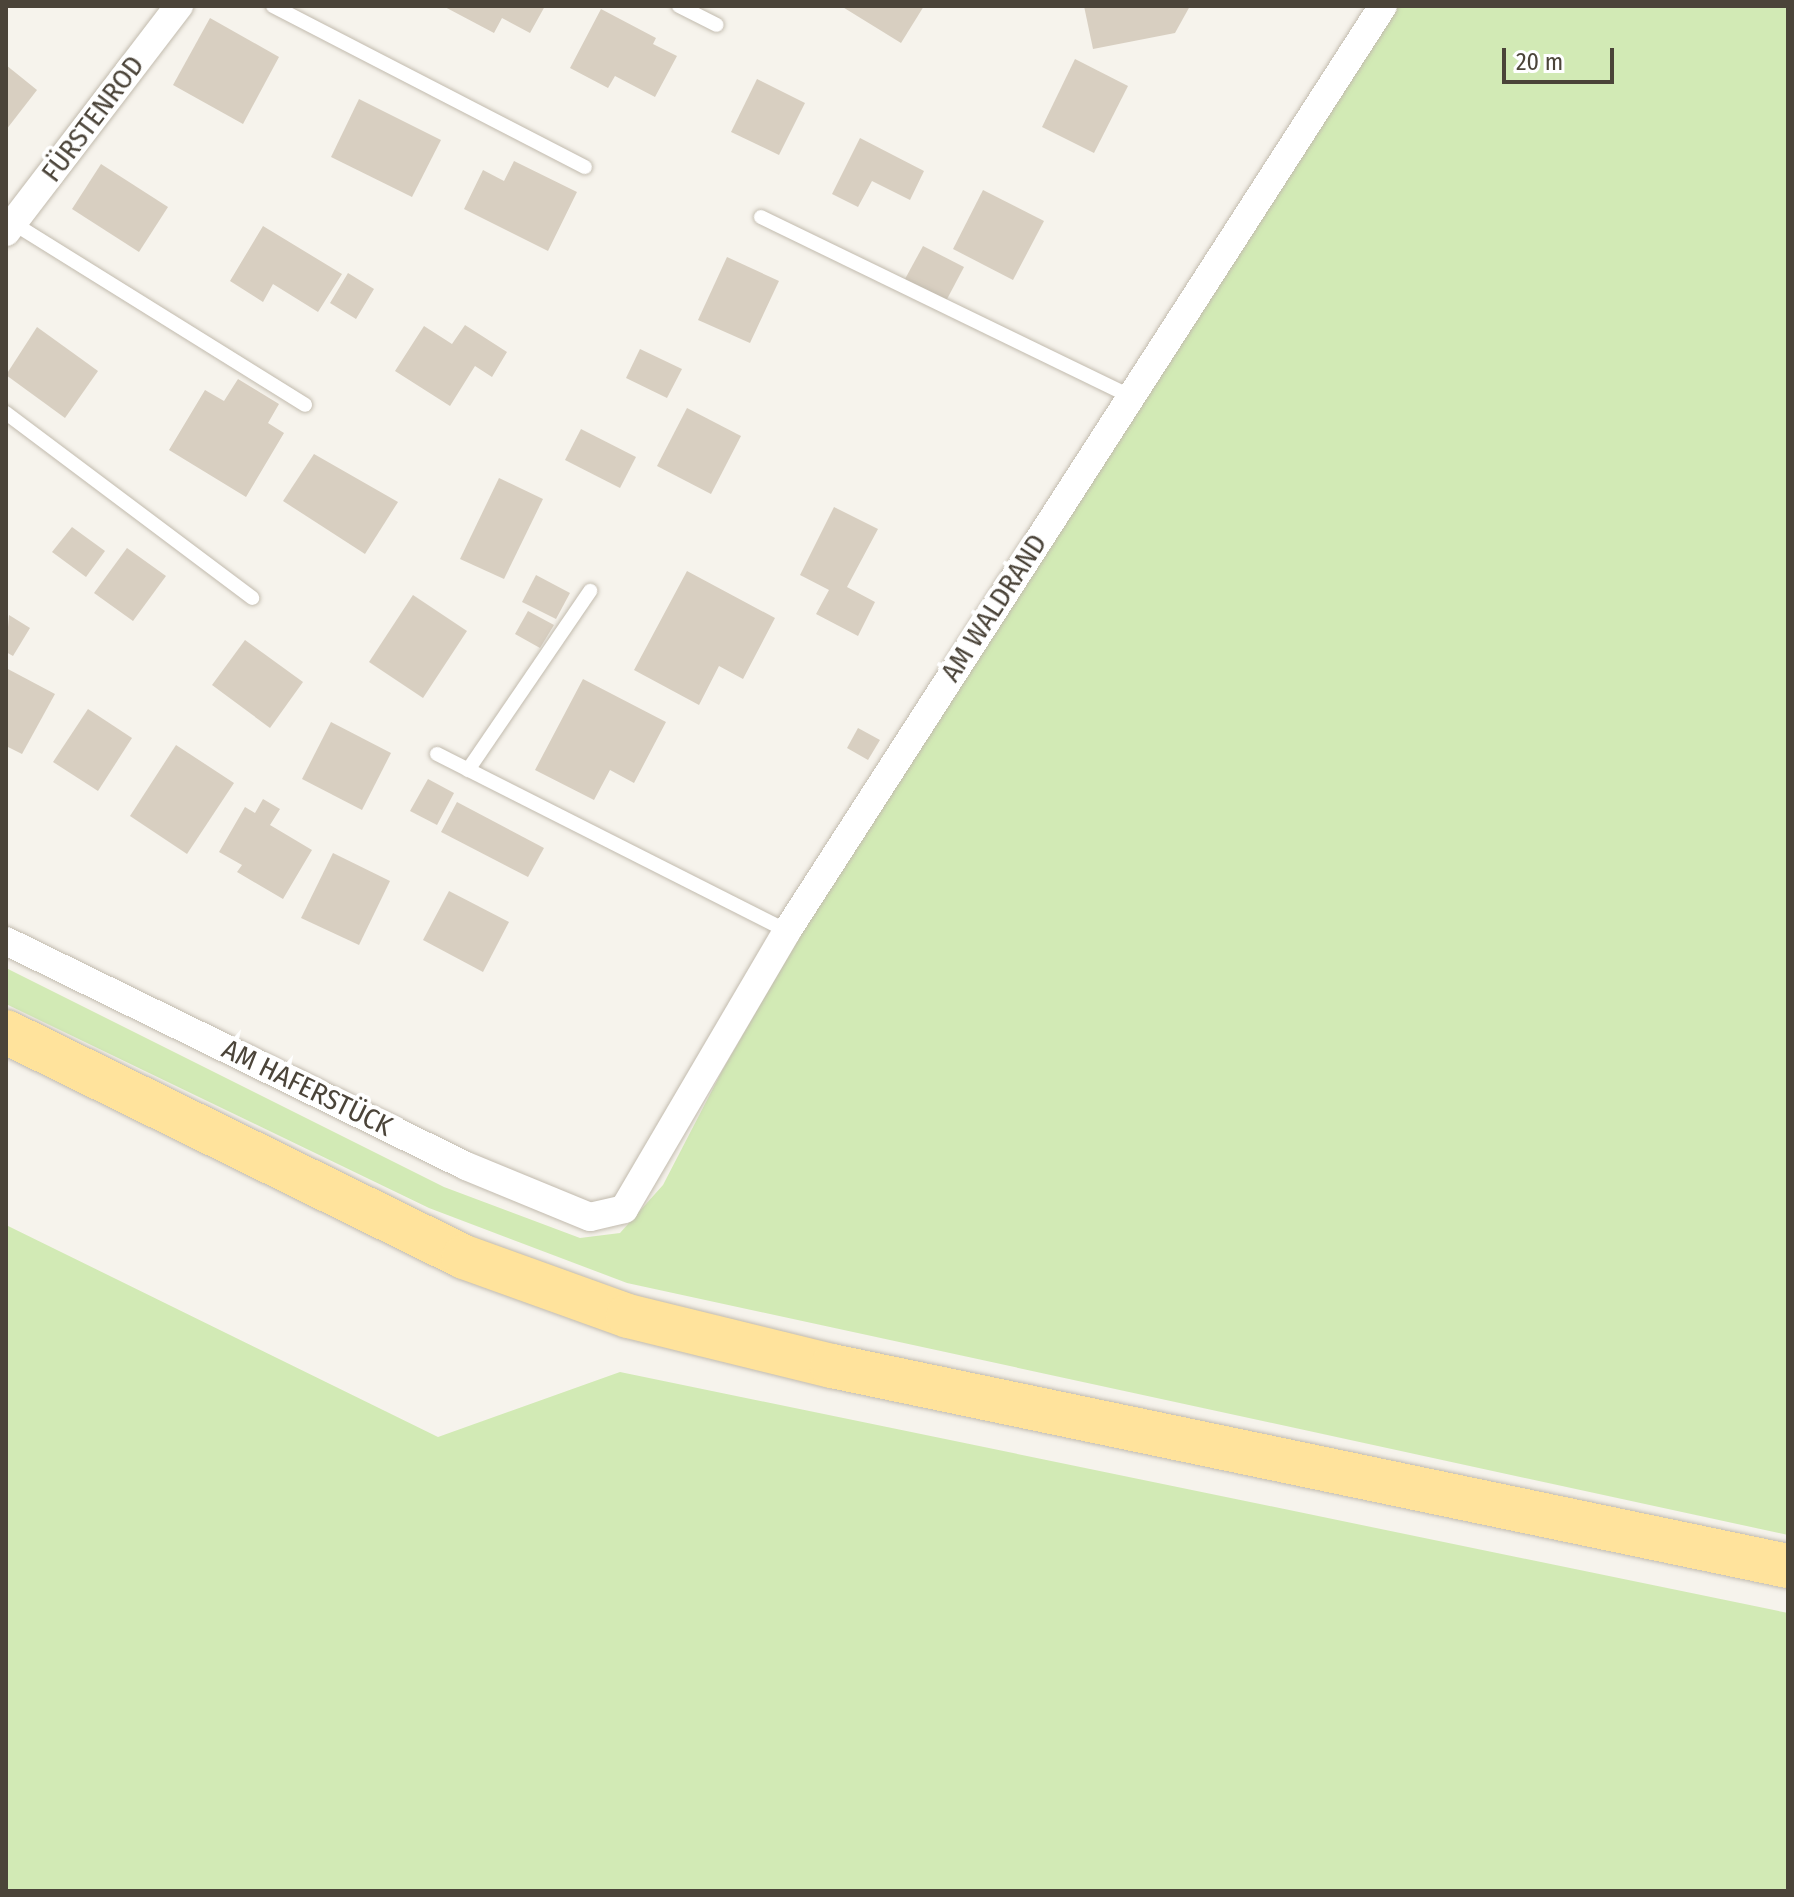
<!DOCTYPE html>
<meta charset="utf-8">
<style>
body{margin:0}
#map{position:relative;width:1794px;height:1897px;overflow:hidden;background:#f6f3ec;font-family:"Fira Sans Condensed",sans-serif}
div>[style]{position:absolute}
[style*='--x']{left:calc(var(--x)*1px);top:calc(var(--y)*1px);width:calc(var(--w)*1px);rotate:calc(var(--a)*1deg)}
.green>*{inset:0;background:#d2eab5}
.building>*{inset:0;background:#d8cfc1}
.roads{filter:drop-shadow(0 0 2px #c2bbae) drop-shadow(0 0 2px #c2bbae)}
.lane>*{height:14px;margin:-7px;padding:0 7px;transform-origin:7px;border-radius:7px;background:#fff}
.street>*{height:28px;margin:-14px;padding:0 14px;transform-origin:14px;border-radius:14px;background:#fff}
.primary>*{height:44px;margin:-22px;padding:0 22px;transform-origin:22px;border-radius:22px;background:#ffe39c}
span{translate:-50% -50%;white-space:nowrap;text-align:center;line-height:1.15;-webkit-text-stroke:8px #fff;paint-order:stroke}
.street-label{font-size:28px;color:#4b4439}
.frame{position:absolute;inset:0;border:8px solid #4b4439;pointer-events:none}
.scale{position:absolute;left:1502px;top:48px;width:112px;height:36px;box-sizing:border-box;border:4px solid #4b4439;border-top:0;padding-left:10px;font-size:24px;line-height:28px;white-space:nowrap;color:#4b4439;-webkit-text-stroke:6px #fff;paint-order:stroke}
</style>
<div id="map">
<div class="green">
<div style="clip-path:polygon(1397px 6px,1788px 6px,1788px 1535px,627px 1283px,429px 1208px,6px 1004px,6px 968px,444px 1187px,580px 1238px,620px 1233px,663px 1185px,722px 1071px,800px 936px)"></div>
<div style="clip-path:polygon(6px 1225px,438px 1437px,620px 1372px,1788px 1613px,1788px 1891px,6px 1891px)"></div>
</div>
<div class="building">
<div style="clip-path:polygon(443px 6px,545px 6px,530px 33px,502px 18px,494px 33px)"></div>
<div style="clip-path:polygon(841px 6px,924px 6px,901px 43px)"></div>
<div style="clip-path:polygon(1084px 6px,1190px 6px,1175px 33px,1093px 49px)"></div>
<div style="clip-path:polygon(601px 9px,656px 38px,653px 44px,677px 56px,655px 97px,615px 76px,608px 88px,570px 68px)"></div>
<div style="clip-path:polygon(210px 18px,279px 57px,243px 124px,173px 85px)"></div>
<div style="clip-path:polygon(1075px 59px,1128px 86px,1094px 153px,1042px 127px)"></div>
<div style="clip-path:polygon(6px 65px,37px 90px,6px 130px)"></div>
<div style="clip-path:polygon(757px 79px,805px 103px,779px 155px,731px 132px)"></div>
<div style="clip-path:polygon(359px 99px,441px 140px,412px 197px,331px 157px)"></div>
<div style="clip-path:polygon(860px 138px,924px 171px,910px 200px,872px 181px,858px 207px,832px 194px)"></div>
<div style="clip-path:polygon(514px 161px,577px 192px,548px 251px,464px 209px,483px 170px,504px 181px)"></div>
<div style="clip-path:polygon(101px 164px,168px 207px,139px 252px,72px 209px)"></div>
<div style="clip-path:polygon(983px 190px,1044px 221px,1013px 280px,953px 249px)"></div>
<div style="clip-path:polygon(263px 226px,342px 274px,318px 312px,273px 284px,263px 302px,230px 281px)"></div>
<div style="clip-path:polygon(923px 246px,964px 267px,946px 301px,905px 279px)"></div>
<div style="clip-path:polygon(727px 257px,779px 281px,750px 343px,698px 320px)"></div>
<div style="clip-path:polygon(348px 273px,374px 289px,356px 319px,330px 303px)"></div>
<div style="clip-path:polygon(465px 325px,507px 352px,492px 377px,475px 366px,450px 406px,395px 371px,424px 326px,452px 344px)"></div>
<div style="clip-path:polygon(37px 327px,98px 371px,65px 418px,6px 375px)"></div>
<div style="clip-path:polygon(640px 349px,682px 369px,667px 398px,626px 378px)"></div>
<div style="clip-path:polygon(238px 379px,279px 404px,268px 423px,284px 433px,246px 497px,169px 450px,205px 390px,224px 401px)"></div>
<div style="clip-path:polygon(687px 408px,741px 436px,711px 494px,657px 466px)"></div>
<div style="clip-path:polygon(581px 429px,636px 457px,620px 488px,565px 460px)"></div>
<div style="clip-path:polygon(314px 454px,398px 502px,365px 554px,283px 501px)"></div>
<div style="clip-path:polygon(499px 478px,543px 499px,504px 579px,460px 559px)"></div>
<div style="clip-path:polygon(834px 507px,878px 529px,847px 587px,875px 602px,858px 636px,816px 614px,829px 590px,800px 575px)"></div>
<div style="clip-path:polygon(72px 527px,105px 551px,86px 577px,52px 552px)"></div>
<div style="clip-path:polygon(127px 548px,166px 576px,133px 621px,94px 593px)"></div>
<div style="clip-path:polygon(687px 571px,775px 618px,743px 679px,719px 666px,699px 705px,634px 670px)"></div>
<div style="clip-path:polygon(536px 575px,570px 593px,556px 619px,522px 602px)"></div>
<div style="clip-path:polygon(413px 595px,467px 631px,423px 698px,369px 662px)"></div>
<div style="clip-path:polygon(528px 611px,554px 625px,540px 648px,515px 634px)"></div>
<div style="clip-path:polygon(9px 615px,30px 628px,13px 656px,6px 652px)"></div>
<div style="clip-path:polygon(245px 640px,303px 682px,270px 728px,212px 685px)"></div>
<div style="clip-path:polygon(6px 668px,55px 694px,22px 754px,6px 746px)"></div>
<div style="clip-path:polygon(583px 679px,666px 722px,634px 783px,610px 770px,594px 800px,535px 770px)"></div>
<div style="clip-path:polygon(88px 709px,132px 738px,98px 791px,53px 762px)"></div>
<div style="clip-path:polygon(331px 722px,391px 753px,362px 810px,302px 779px)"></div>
<div style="clip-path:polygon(858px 728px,880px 740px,868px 760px,847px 748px)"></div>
<div style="clip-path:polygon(176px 745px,234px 783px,187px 854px,130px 816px)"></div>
<div style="clip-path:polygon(428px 779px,454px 793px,437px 825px,410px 811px)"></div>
<div style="clip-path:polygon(263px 799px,280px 809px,270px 825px,312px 850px,283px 899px,237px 872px,242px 865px,219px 852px,245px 807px,255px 813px)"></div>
<div style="clip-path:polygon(457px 802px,544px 848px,528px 877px,441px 832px)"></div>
<div style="clip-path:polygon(333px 853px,390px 881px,359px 945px,301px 918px)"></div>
<div style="clip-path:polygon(449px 891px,509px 922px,483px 972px,423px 940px)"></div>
</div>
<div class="roads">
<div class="lane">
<div style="--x:273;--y:6;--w:351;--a:27.3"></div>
<div style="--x:679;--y:6;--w:42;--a:26.6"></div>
<div style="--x:761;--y:217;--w:410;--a:25.9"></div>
<div style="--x:13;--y:223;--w:344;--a:31.9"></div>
<div style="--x:6;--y:413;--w:308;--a:36.9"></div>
<div style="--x:437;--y:754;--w:392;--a:26.8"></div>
<div style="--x:468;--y:770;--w:217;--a:-55.7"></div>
</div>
<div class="street">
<div style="--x:6;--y:232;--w:285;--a:-52.6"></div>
<div style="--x:6;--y:941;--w:512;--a:26.06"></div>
<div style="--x:466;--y:1166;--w:134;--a:22.4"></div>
<div style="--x:590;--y:1217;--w:35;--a:-13"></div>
<div style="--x:624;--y:1209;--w:322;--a:-59.6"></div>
<div style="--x:787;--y:931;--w:1100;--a:-57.21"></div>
</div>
<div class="primary">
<div style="--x:6;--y:1032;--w:510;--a:26.16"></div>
<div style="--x:464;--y:1257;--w:174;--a:19.8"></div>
<div style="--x:628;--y:1316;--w:210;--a:13.8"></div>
<div style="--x:832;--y:1366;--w:977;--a:11.82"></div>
</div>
</div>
<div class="street-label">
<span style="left:93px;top:119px;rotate:-53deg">FÜRSTENROD</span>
<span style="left:994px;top:608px;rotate:-57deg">AM WALDRAND</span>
<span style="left:307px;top:1088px;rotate:26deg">AM HAFERSTÜCK</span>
</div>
<div class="frame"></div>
<div class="scale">20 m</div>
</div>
